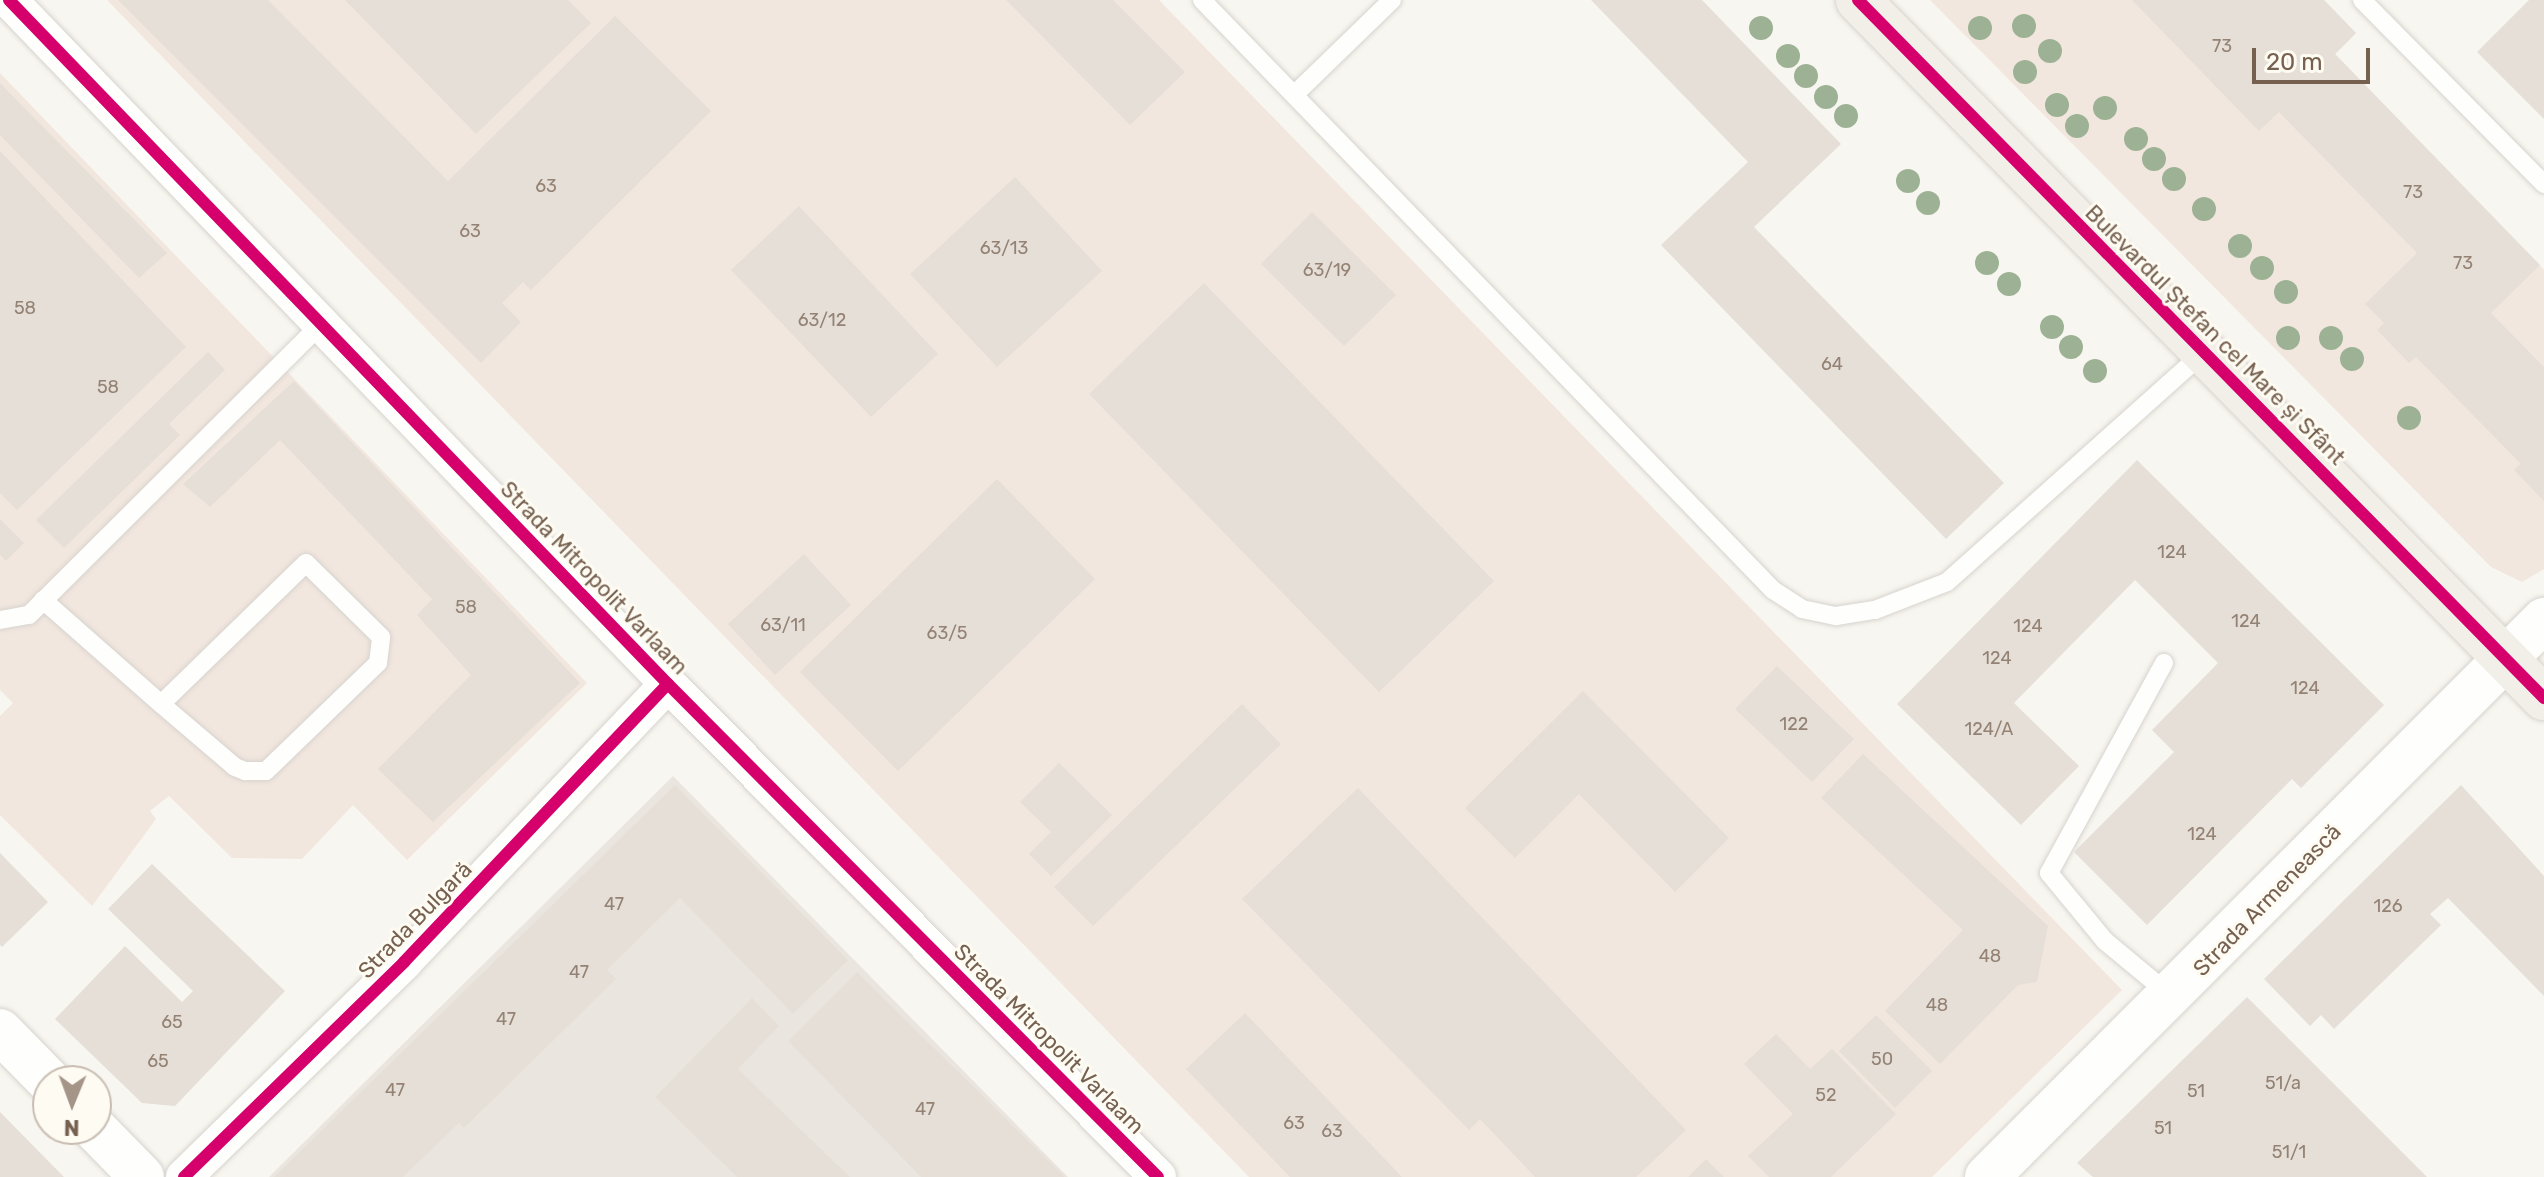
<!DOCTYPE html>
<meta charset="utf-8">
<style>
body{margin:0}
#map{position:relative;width:2544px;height:1177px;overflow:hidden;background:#f8f6f0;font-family:Rubik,sans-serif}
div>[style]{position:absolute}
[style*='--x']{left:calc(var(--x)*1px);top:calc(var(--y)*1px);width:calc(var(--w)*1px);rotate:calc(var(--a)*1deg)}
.commercial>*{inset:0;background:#f2e7df}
.industrial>*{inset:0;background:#eae6df}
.building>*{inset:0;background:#e5dfd7}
.roads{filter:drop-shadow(0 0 2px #d7d3ce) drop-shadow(0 0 2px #d7d3ce)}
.service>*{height:18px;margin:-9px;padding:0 9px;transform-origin:9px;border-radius:9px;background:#fefefd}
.minor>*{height:36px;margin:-18px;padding:0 18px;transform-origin:18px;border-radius:18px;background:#fefefd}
.secondary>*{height:44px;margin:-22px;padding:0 22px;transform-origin:22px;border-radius:22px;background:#fefefd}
.primary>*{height:44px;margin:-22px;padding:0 22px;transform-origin:22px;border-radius:22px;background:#f2efe8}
.cycleway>*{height:12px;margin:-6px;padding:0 6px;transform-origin:6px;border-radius:6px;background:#d6006c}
.trees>*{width:24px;height:24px;margin:-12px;border-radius:50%;background:#9db294}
span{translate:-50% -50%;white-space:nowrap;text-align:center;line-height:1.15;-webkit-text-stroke:6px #fefbf3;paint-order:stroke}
.number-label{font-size:18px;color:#948274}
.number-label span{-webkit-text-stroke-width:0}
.street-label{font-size:22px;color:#766150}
.north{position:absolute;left:32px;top:1065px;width:80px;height:80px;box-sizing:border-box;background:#fefbf3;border:2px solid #c8bdb2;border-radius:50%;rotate:181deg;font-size:22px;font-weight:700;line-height:32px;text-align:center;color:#766150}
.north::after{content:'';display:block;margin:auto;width:28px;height:36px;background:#a49588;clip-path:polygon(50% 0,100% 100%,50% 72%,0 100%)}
.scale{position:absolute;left:2252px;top:48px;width:118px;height:36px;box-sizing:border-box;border:4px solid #766150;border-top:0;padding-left:10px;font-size:24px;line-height:28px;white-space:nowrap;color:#766150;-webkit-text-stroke:6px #fefbf3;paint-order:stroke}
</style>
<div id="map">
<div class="commercial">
<div style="clip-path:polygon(107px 0,1159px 0,2122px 990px,1932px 1177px,1249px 1177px)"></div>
<div style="clip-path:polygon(1930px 0,2324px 0,2356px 33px,2335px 54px,2544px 270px,2544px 569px,2522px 582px,2491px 567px)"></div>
<div style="clip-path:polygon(0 73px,587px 683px,407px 860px,353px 805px,302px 859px,232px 858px,169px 796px,150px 811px,156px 819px,92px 906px,0 815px,0 716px,13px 703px,0 690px)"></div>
</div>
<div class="industrial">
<div style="clip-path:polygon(673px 776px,1068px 1177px,269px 1177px)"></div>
</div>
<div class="building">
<div style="clip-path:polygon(118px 0,268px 0,448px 181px,615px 16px,711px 111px,531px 290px,523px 282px,502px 303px,521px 322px,481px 363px)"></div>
<div style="clip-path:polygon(345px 0,568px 0,591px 23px,476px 134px)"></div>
<div style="clip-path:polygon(1006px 0,1113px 0,1185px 72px,1130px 125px)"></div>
<div style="clip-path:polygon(1591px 0,1702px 0,1841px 144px,1754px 227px,2004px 483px,1946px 539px,1661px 245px,1748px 162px)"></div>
<div style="clip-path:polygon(2132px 0,2324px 0,2356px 33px,2335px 54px,2540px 265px,2491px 313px,2544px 367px,2544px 501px,2514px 470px,2521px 464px,2416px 357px,2409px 363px,2377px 330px,2384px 323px,2365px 304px,2417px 253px,2279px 112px,2259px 131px)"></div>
<div style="clip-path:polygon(2529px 0,2544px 0,2544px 119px,2477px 52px)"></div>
<div style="clip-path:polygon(0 83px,167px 253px,139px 278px,0 135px)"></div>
<div style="clip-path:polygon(0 151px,186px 347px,17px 510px,0 493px)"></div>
<div style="clip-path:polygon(1015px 177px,1102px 271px,997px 367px,910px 274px)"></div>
<div style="clip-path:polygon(799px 206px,938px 354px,871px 417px,731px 270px)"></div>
<div style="clip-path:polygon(1312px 212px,1396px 295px,1344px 346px,1261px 264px)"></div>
<div style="clip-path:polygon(1204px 283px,1494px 581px,1379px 692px,1089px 394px)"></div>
<div style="clip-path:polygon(208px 352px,225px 370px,169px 424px,180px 435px,64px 548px,36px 520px)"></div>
<div style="clip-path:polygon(294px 381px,580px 683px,433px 822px,378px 769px,471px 675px,417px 615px,432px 599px,280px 440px,210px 507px,183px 484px)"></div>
<div style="clip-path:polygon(2137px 460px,2384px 705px,2301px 788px,2292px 779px,2147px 925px,2074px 852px,2174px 752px,2152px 730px,2218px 663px,2135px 580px,2014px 703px,2079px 766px,2021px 825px,1897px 704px)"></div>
<div style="clip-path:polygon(997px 479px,1095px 579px,898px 771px,800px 672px)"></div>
<div style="clip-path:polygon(0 519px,24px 543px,6px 561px,0 555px)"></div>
<div style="clip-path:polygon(804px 554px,851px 605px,775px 675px,728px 624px)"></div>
<div style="clip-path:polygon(1777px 666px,1854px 739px,1812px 782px,1735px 709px)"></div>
<div style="clip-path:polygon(1583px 691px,1729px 838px,1675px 892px,1579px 794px,1515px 858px,1465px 808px)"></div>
<div style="clip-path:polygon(1242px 704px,1281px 744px,1093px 926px,1054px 887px)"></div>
<div style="clip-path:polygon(1863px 754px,2048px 926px,2037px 982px,2018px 985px,1940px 1064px,1885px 1011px,1963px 930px,1821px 798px)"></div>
<div style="clip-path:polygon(1059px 763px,1112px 815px,1051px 876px,1029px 854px,1051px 832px,1020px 802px)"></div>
<div style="clip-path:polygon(675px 785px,848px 960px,793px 1014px,680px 898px,607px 970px,616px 979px,464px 1128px,459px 1123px,403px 1177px,274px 1177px)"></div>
<div style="clip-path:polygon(2461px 785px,2544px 876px,2544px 996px,2448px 898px,2430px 914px,2441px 925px,2334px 1029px,2321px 1015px,2310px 1026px,2264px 979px)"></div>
<div style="clip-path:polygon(1358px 788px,1686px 1130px,1636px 1177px,1535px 1177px,1480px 1119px,1469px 1130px,1242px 899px)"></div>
<div style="clip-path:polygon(0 853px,48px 902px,2px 947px,0 945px)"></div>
<div style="clip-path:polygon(152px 864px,285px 991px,175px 1106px,142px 1103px,55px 1019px,125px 946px,182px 1002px,193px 991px,108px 909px)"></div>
<div style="clip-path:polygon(857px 972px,1065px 1177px,921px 1177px,788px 1041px)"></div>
<div style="clip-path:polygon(2247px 997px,2427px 1177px,2093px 1177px,2077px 1163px)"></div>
<div style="clip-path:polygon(752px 998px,779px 1026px,738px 1069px,850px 1177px,737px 1177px,655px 1097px)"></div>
<div style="clip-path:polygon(1245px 1013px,1402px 1177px,1290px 1177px,1186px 1069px)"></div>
<div style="clip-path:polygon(1876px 1015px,1932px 1071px,1895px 1108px,1839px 1051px)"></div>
<div style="clip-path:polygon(1776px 1034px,1810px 1069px,1832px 1049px,1896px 1114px,1831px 1177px,1769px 1177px,1748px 1156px,1793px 1114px,1744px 1064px)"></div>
<div style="clip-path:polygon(0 1112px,64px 1177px,0 1177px)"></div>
<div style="clip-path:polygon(1706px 1159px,1724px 1177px,1688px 1177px)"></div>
</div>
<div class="roads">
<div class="service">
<div style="--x:1202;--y:0;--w:821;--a:45.94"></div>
<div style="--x:1773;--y:590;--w:35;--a:33"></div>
<div style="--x:1802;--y:609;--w:35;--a:12"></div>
<div style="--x:1836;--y:616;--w:39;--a:-9"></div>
<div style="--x:1875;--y:610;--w:77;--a:-21.3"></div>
<div style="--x:1947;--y:582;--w:345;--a:-41.8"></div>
<div style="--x:2362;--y:0;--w:259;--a:45.3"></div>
<div style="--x:1295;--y:94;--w:135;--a:-44.1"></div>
<div style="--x:43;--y:600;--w:157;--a:41.4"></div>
<div style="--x:161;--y:704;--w:97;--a:40.4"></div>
<div style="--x:235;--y:767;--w:11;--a:22"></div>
<div style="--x:245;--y:771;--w:21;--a:0"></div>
<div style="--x:266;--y:771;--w:156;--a:-44"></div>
<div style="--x:378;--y:663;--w:26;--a:-83"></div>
<div style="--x:381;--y:637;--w:105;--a:-135.4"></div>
<div style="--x:306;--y:563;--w:202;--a:135.8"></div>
<div style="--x:0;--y:620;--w:29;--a:-10"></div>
<div style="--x:29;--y:615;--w:414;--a:-44.9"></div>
<div style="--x:2164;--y:663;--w:239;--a:118.7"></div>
<div style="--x:2049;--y:873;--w:88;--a:50.5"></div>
<div style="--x:2105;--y:941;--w:85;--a:39.7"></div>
</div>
<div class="minor">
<div style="--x:9;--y:0;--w:950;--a:46.07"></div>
<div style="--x:668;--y:684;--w:695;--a:45.17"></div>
<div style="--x:184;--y:1177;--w:308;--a:-44.3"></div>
<div style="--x:404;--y:962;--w:383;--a:-46.5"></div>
</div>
<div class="secondary">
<div style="--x:0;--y:1031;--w:70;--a:45.6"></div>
<div style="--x:95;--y:1129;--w:67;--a:45.6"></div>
<div style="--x:1987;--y:1177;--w:788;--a:-45"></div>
</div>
<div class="primary">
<div style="--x:1858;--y:0;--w:979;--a:45.5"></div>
</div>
</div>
<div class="cycleway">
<div style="--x:9;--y:0;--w:950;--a:46.07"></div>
<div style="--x:668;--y:684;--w:695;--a:45.17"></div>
<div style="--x:1858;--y:0;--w:979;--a:45.5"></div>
<div style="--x:184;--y:1177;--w:308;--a:-44.3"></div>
<div style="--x:404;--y:962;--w:383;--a:-46.5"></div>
</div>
<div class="trees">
<div style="left:2024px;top:26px"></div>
<div style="left:1761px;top:28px"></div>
<div style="left:1980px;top:28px"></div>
<div style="left:2050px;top:51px"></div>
<div style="left:1788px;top:56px"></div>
<div style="left:2025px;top:72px"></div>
<div style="left:1806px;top:76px"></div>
<div style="left:1826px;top:97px"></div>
<div style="left:2057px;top:105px"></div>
<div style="left:2105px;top:108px"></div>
<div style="left:1846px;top:116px"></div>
<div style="left:2077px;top:126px"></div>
<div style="left:2136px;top:139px"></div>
<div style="left:2154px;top:159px"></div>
<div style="left:2174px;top:179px"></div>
<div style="left:1908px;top:181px"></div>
<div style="left:1928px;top:203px"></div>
<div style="left:2204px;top:209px"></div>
<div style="left:2240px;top:246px"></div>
<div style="left:1987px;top:263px"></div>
<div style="left:2262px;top:268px"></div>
<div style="left:2009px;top:284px"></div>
<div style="left:2286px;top:292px"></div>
<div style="left:2052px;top:327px"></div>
<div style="left:2288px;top:338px"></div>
<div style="left:2331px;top:338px"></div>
<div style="left:2071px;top:347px"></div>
<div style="left:2352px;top:359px"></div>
<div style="left:2095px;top:371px"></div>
<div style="left:2409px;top:418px"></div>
</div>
<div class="number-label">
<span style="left:2222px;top:46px">73</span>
<span style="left:546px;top:186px">63</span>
<span style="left:2413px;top:192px">73</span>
<span style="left:470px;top:231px">63</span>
<span style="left:1004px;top:248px">63/13</span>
<span style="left:2463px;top:263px">73</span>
<span style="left:1327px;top:270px">63/19</span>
<span style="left:25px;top:308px">58</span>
<span style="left:822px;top:320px">63/12</span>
<span style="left:1832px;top:364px">64</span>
<span style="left:108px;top:387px">58</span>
<span style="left:2172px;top:552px">124</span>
<span style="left:466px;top:607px">58</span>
<span style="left:2246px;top:621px">124</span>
<span style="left:783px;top:625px">63/11</span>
<span style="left:2028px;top:626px">124</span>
<span style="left:947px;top:633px">63/5</span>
<span style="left:1997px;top:658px">124</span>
<span style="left:2305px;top:688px">124</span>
<span style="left:1794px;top:724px">122</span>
<span style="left:1989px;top:729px">124/A</span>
<span style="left:2202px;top:834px">124</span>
<span style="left:614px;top:904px">47</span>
<span style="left:2388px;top:906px">126</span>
<span style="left:1990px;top:956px">48</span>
<span style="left:579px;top:972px">47</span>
<span style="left:1937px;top:1005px">48</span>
<span style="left:506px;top:1019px">47</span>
<span style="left:172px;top:1022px">65</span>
<span style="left:1882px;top:1059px">50</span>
<span style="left:158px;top:1061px">65</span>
<span style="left:2283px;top:1083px">51/a</span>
<span style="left:395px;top:1090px">47</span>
<span style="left:2196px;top:1091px">51</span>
<span style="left:1826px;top:1095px">52</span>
<span style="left:925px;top:1109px">47</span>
<span style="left:1294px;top:1123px">63</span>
<span style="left:2163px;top:1128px">51</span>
<span style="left:1332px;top:1131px">63</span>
<span style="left:2289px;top:1152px">51/1</span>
</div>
<div class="street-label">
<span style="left:2215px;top:335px;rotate:45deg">Bulevardul Ștefan cel Mare și Sfânt</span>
<span style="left:594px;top:578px;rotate:46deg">Strada Mitropolit Varlaam</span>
<span style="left:2267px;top:900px;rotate:-46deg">Strada Armenească</span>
<span style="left:415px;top:920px;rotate:-46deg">Strada Bulgară</span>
<span style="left:1049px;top:1039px;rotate:45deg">Strada Mitropolit Varlaam</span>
</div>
<div class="north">N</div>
<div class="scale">20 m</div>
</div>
